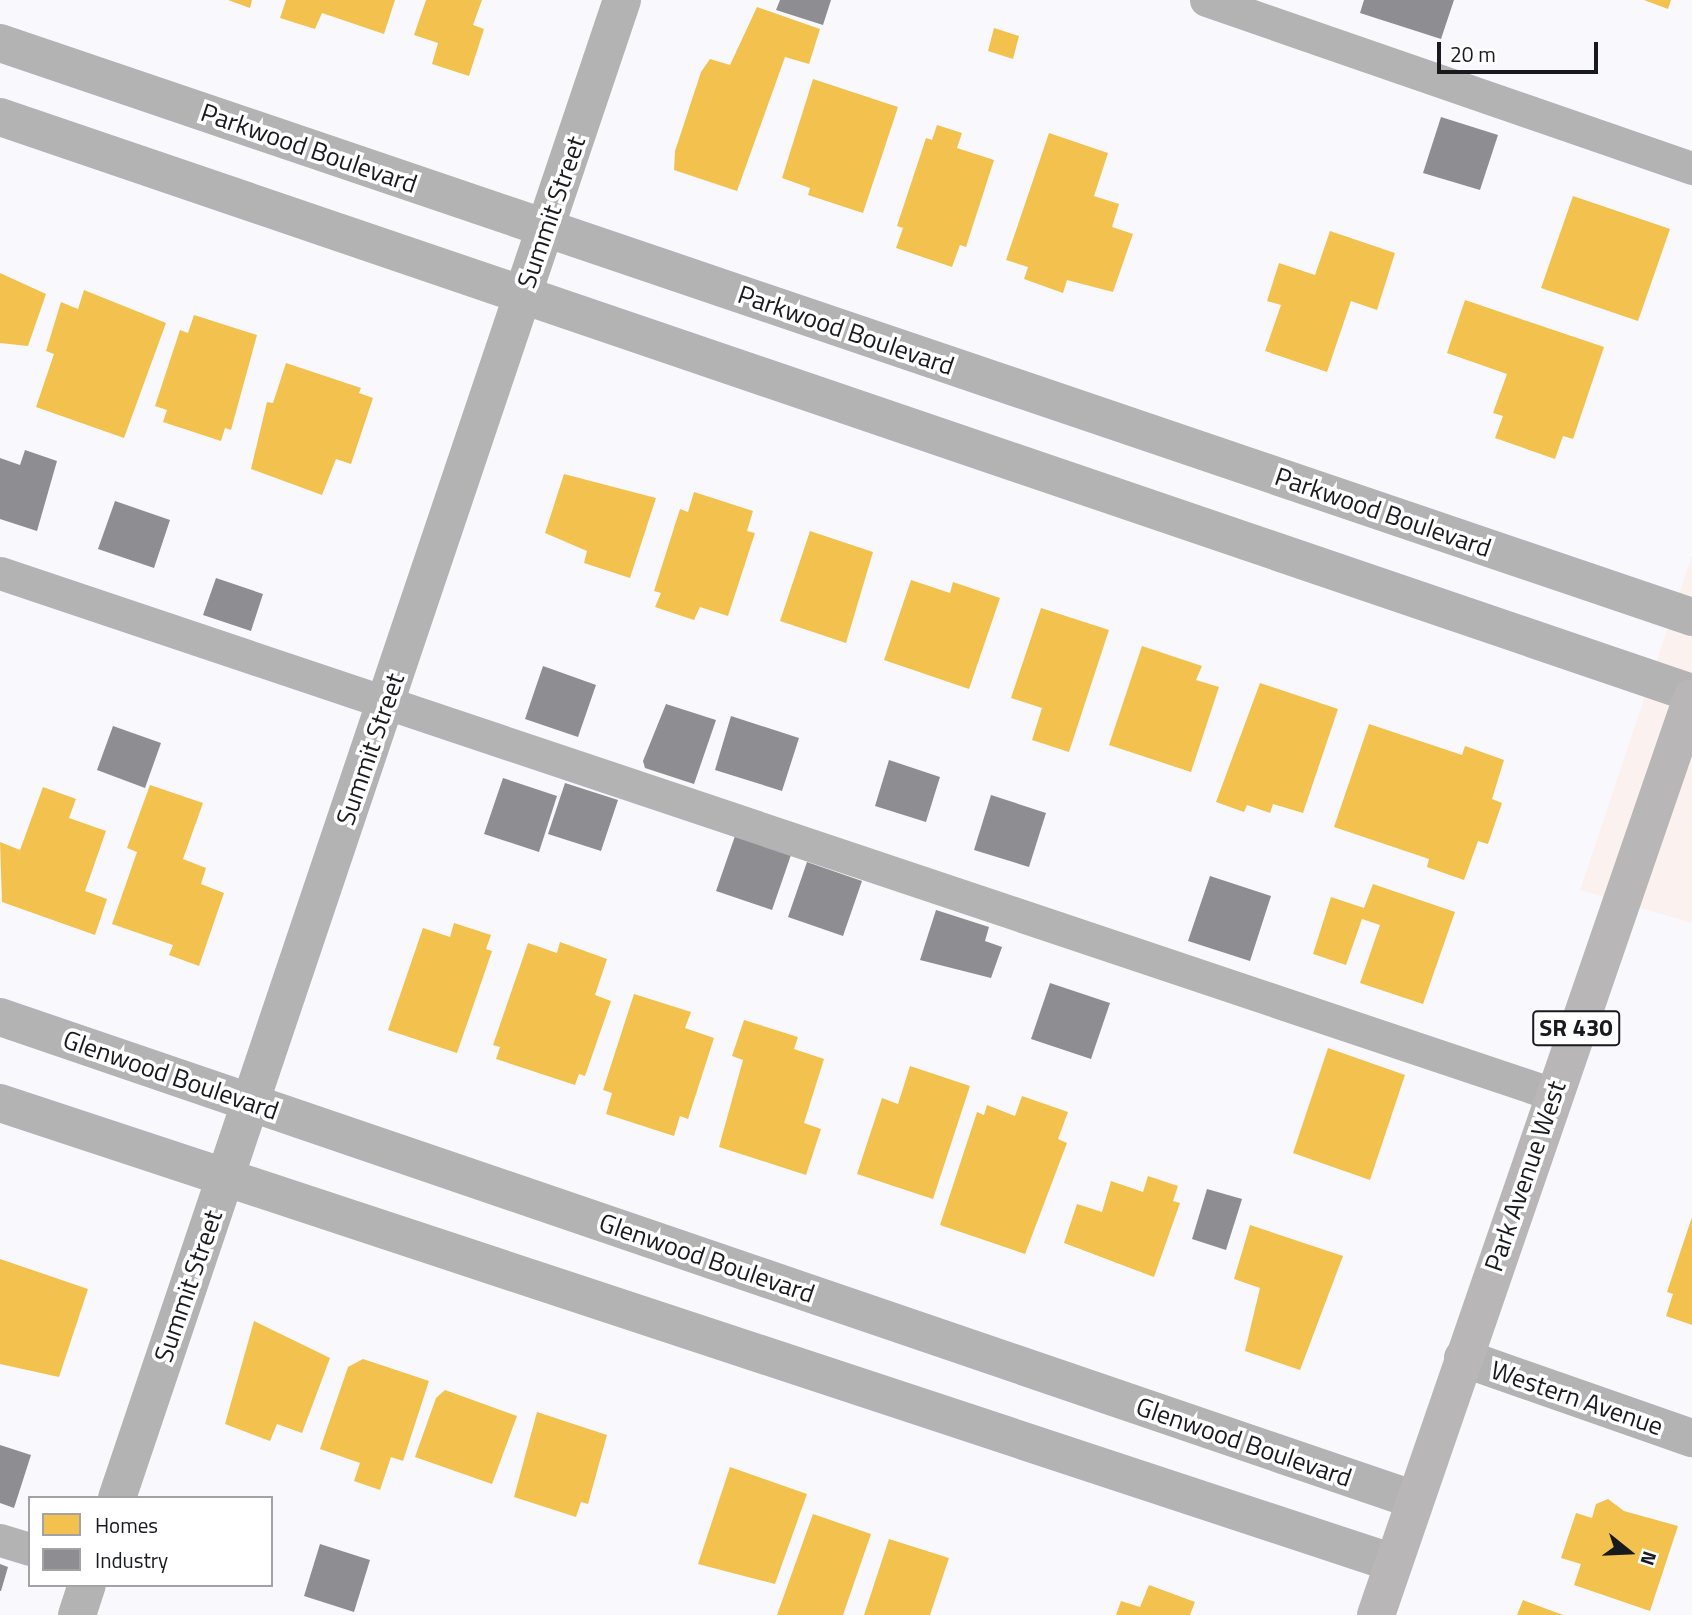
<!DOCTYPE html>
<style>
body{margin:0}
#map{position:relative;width:1692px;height:1615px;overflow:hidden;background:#f9f9fd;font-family:"Titillium Web",sans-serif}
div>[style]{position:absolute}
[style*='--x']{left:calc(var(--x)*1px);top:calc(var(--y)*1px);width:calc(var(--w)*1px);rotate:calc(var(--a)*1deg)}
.commercial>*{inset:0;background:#fbf1ee}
.homes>*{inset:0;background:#f2c14e}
.industry>*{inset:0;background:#8d8d92}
.service>*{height:33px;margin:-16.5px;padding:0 16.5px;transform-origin:16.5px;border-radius:16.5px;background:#b4b3b3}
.minor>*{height:38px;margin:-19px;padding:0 19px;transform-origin:19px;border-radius:19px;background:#b4b3b3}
.primary>*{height:38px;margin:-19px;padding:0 19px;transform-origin:19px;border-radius:19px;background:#b8b6b6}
span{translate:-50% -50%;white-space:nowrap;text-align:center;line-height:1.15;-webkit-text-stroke:7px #fff;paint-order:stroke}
.shield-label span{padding:2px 5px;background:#fff;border:2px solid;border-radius:5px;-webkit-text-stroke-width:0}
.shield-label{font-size:24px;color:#191a1e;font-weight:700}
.street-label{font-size:26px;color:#191a1e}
.legend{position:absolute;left:28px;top:1496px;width:245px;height:91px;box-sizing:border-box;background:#fff;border:2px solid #a3a3a5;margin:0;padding:9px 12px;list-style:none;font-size:21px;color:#191a1e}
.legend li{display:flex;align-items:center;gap:14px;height:35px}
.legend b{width:35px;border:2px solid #a3a3a5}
.north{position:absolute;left:1594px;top:1517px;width:70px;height:70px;-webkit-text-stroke:5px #fff;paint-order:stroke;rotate:108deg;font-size:19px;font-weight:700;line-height:28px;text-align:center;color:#191a1e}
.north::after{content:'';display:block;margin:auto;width:24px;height:32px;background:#191a1e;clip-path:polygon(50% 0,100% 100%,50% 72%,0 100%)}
.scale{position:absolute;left:1437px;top:42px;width:161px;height:32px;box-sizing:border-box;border:4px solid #191a1e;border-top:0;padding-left:9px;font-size:21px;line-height:24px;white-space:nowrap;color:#191a1e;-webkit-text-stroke:5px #fff;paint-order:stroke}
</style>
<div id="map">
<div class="commercial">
<div style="clip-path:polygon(1692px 555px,1692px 923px,1580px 890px)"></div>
</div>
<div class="homes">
<div style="clip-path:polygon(228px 0,252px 0,250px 8px)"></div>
<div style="clip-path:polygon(286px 0,395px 0,384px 34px,322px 13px,315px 29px,280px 18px)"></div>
<div style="clip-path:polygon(426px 0,482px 0,473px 25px,484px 29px,469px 76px,432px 64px,438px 43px,414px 35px)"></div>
<div style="clip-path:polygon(1644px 0,1671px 0,1668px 9px)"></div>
<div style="clip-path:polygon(757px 7px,820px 29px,809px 64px,785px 57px,737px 191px,674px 170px,675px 151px,701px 72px,710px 59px,730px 65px)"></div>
<div style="clip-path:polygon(994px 28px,1019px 36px,1013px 59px,988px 51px)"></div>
<div style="clip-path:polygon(813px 79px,898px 107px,863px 213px,808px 195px,810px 188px,782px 178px)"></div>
<div style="clip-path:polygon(937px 125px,962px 133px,957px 148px,994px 160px,966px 247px,960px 245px,952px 267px,896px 248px,903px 228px,897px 226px,926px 138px,932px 140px)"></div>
<div style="clip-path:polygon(1049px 133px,1108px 153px,1094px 196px,1119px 204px,1112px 227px,1133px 234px,1113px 292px,1067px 280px,1063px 293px,1024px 279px,1028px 267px,1006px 260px)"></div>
<div style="clip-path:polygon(1573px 196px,1670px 229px,1638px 321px,1541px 288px)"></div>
<div style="clip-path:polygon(1330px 231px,1395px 253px,1377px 310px,1351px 301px,1327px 372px,1265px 351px,1281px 305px,1267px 301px,1279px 263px,1315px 275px)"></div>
<div style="clip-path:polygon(0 273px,46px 294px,28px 346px,0 343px)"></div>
<div style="clip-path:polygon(84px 290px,166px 323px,124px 438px,36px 407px,54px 354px,46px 351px,61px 302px,78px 309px)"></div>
<div style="clip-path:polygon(1465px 300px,1604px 347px,1573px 439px,1563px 436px,1555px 459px,1495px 438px,1503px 416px,1493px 413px,1507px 374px,1447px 353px)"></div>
<div style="clip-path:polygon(194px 315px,257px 335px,231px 430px,225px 428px,221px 441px,163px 422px,167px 410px,155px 406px,180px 330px,188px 333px)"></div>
<div style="clip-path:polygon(286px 363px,361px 388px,359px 393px,373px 398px,351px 464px,336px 459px,322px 495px,251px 469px,267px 402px,273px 403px)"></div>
<div style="clip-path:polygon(564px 474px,656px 498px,630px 578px,584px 563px,587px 551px,545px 533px)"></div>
<div style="clip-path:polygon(694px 492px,753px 511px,747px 531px,755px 533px,728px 616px,700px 607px,694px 620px,655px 607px,661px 593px,654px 591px,680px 509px,688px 512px)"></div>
<div style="clip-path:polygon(810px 531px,873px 552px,846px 643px,780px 621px)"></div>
<div style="clip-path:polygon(911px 580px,950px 593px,953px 582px,1000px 598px,969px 689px,884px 660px)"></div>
<div style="clip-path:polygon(1041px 608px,1109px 630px,1069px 752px,1032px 740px,1042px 708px,1011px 698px)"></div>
<div style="clip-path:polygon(1142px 646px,1202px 666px,1196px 680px,1219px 687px,1191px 772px,1109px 745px)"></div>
<div style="clip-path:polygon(1260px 683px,1338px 709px,1303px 813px,1273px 804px,1270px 813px,1247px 805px,1244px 812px,1216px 802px)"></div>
<div style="clip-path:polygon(1369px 724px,1462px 755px,1465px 746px,1504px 760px,1492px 799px,1502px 803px,1488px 844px,1478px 841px,1464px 880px,1427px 867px,1429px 859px,1334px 827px)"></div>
<div style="clip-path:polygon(150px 785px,203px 803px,183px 859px,206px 868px,201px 884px,224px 893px,199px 966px,169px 955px,173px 945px,112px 924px,137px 852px,127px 848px)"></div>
<div style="clip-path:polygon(43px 787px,76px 799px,69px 818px,106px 831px,85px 891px,107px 899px,95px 935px,2px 902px,0 842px,20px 850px)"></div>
<div style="clip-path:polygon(1373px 884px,1455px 912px,1423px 1004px,1360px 983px,1380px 925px,1362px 919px,1346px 965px,1313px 954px,1331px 897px,1364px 908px)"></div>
<div style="clip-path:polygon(454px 923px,491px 935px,486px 949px,492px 951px,457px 1053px,388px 1030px,423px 928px,450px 937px)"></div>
<div style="clip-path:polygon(560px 942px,607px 959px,595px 995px,611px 1001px,585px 1076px,579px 1074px,575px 1085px,496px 1059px,500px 1047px,493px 1045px,528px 943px,557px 953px)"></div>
<div style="clip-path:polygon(634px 994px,691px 1012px,685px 1028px,714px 1038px,688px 1119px,680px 1116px,674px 1136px,606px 1114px,612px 1093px,603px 1090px)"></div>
<div style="clip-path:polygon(744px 1020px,798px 1037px,794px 1049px,824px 1059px,804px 1123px,821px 1129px,806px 1175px,719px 1147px,743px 1060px,732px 1056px)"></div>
<div style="clip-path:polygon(1328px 1048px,1405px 1075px,1370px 1180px,1293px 1153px)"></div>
<div style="clip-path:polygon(910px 1066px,970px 1086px,933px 1199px,857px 1174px,882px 1098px,898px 1104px)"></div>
<div style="clip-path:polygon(1022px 1096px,1068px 1112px,1058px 1139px,1067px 1143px,1025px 1254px,940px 1225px,977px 1112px,984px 1115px,987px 1105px,1015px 1116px)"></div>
<div style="clip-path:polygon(1148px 1176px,1178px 1186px,1173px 1201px,1180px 1203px,1154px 1277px,1064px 1243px,1077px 1204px,1102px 1212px,1111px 1181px,1143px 1192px)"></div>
<div style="clip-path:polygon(1692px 1217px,1692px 1325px,1666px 1316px,1673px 1294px,1667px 1292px)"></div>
<div style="clip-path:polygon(1250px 1225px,1343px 1256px,1300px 1370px,1245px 1351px,1260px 1288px,1234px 1279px)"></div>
<div style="clip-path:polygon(0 1259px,88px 1289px,59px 1377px,0 1364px)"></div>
<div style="clip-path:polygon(254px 1321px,330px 1358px,302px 1433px,277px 1424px,270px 1441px,225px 1424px)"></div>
<div style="clip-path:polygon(363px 1359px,429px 1381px,403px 1461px,391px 1457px,380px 1490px,354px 1481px,360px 1463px,320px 1449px,348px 1367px)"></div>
<div style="clip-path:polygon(445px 1390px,517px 1416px,492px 1484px,415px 1457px,436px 1398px)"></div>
<div style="clip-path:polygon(537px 1412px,607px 1435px,588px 1504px,581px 1502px,576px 1517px,514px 1497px)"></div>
<div style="clip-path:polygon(730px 1467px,807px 1494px,775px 1584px,698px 1564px)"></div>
<div style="clip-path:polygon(1608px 1499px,1624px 1511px,1678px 1526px,1650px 1611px,1574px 1585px,1581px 1564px,1561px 1558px,1576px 1513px,1592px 1518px,1596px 1504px)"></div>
<div style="clip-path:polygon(813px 1514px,871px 1534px,843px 1615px,777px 1615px)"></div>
<div style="clip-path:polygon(889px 1539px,949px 1558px,930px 1615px,864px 1615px)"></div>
<div style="clip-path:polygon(1149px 1585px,1195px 1602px,1190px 1615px,1116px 1615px,1121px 1601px,1140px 1607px)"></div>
<div style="clip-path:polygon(1523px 1600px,1563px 1615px,1517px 1615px)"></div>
</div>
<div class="industry">
<div style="clip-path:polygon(780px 0,831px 0,823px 25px,776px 10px)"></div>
<div style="clip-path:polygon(1364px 0,1454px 0,1441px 39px,1360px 13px)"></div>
<div style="clip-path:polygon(1441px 117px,1498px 135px,1480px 190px,1423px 173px)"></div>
<div style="clip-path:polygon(25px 450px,57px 461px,37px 531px,0 519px,0 458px,20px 465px)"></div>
<div style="clip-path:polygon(115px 501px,170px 520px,154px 568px,98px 549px)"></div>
<div style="clip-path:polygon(216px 578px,263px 594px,251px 631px,203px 615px)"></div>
<div style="clip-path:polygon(543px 666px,596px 685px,578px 737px,525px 719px)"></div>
<div style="clip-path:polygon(666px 704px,716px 720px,694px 784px,645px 768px,643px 761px)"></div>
<div style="clip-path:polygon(731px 716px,799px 738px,782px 791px,715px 770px)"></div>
<div style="clip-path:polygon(113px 726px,161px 743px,145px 788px,97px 770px)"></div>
<div style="clip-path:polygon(889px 760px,940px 777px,926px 822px,875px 806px)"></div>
<div style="clip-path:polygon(503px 778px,557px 796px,539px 852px,484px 834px)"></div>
<div style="clip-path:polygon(565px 783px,618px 800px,601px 851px,548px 834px)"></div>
<div style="clip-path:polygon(991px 795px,1046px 813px,1029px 867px,974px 850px)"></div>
<div style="clip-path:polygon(735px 836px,791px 855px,772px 910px,716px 891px)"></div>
<div style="clip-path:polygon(807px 862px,862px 881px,843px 936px,788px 917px)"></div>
<div style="clip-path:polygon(1210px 876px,1271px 896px,1250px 961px,1188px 941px)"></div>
<div style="clip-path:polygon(936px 910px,989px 927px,985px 941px,1002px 947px,991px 978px,920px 960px)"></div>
<div style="clip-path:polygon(1050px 983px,1110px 1003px,1091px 1059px,1031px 1039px)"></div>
<div style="clip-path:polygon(1207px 1189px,1242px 1199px,1226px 1250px,1192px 1239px)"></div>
<div style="clip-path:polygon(0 1445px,31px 1455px,14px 1508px,0 1503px)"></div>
<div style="clip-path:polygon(320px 1544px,370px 1560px,354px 1612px,304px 1596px)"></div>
<div style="clip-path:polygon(0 1564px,8px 1567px,1px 1591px,0 1591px)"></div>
</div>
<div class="service">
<div style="--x:1206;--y:0;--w:514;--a:19.07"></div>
<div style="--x:0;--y:573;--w:1638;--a:18.55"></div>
<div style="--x:0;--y:1540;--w:31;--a:17"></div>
</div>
<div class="minor">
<div style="--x:0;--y:43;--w:1787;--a:18.74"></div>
<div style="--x:0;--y:117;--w:1787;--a:18.8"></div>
<div style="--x:0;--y:1017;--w:1495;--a:18.85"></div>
<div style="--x:0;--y:1103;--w:1467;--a:18.27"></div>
<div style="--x:1463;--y:1358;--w:243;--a:19.3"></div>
<div style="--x:117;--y:1498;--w:1581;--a:-71.37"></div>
<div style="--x:77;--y:1615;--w:32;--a:-72"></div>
</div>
<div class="primary">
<div style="--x:1376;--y:1615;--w:970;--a:-70.99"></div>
</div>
<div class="shield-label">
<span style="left:1576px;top:1028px">SR 430</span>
</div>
<div class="street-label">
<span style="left:309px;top:148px;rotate:19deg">Parkwood Boulevard</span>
<span style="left:551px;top:212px;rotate:-71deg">Summit Street</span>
<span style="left:846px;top:330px;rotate:19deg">Parkwood Boulevard</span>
<span style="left:1383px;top:512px;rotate:19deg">Parkwood Boulevard</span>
<span style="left:370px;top:749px;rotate:-71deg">Summit Street</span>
<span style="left:171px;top:1075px;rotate:19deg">Glenwood Boulevard</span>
<span style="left:1525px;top:1176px;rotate:-71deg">Park Avenue West</span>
<span style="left:707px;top:1258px;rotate:19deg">Glenwood Boulevard</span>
<span style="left:188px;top:1286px;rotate:-71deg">Summit Street</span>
<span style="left:1577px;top:1398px;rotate:19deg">Western Avenue</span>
<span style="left:1244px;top:1442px;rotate:19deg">Glenwood Boulevard</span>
</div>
<ul class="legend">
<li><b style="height:19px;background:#f2c14e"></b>Homes</li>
<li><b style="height:19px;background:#8d8d92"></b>Industry</li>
</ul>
<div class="north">N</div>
<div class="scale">20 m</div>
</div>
